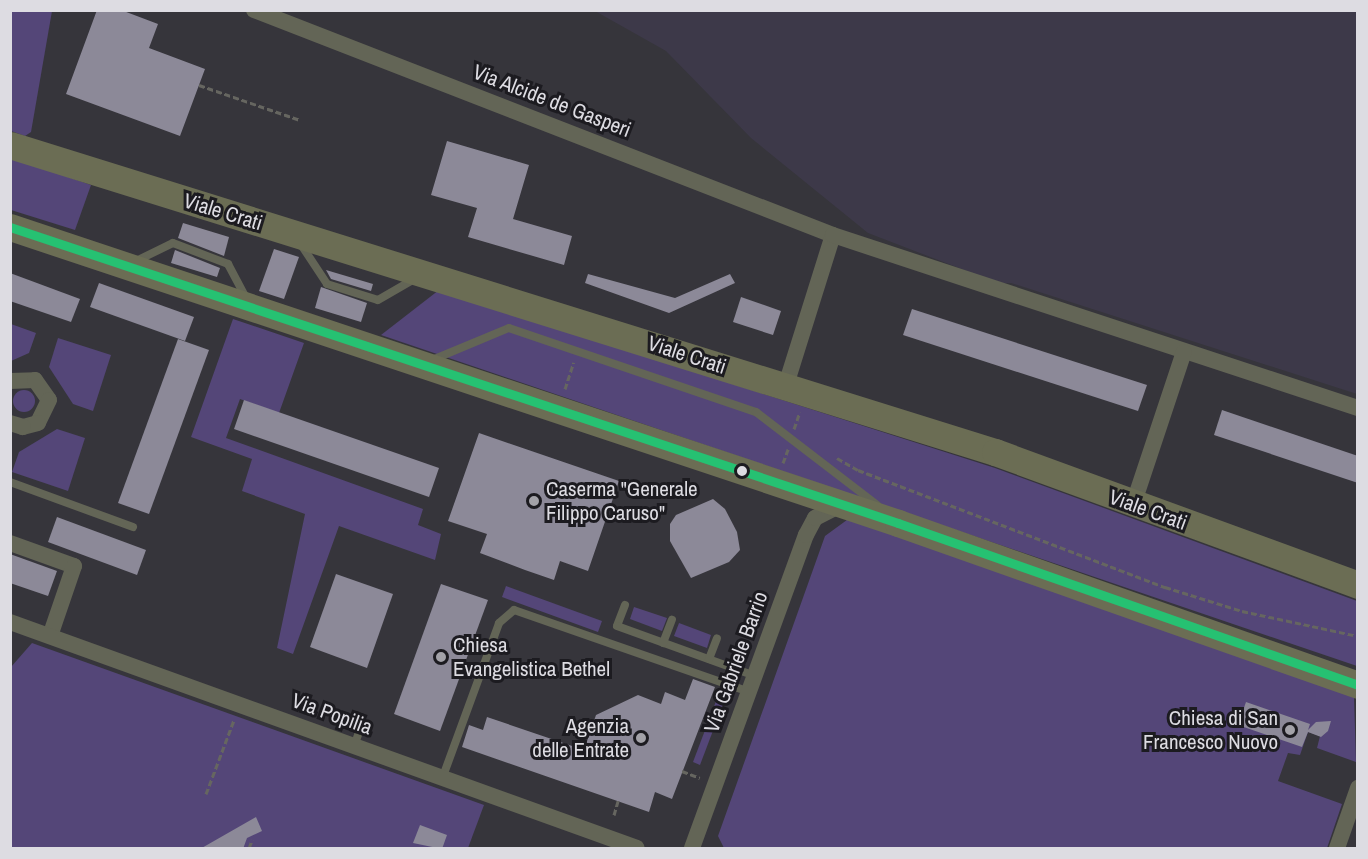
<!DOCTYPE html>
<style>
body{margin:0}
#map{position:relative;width:1368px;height:859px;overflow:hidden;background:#36353b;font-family:"Archivo Narrow",sans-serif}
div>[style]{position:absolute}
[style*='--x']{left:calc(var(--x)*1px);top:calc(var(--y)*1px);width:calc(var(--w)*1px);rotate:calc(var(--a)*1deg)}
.built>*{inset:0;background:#3d3949}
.green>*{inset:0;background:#544678}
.round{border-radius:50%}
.building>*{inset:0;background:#8c8998}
.path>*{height:3px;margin-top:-1.5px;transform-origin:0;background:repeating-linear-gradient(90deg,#666660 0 6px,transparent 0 9px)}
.service>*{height:8px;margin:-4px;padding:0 4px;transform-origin:4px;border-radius:4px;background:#636556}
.minor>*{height:16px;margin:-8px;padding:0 8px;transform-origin:8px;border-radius:8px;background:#636556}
.primary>*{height:27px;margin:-13.5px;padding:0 13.5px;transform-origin:13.5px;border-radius:13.5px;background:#6b6d54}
.bus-1>*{height:9px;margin:-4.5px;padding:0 4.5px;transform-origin:4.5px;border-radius:4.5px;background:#26c172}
.dots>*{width:16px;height:16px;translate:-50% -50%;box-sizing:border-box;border:3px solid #1c1b20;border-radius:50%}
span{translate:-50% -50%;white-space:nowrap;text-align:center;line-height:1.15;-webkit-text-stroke:6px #1c1b20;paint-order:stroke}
.street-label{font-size:21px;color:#dddce2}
.poi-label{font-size:21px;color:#dddce2}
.left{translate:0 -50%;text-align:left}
.right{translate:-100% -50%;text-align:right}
.frame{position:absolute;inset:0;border:12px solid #dddce2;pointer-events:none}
</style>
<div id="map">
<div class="built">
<div style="clip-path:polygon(595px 11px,1357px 11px,1357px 394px,1011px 283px,998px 283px,868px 233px,751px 138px,666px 51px)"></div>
</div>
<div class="green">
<div style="clip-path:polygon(11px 11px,52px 11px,31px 132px,25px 136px,11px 131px)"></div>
<div style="clip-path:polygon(11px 157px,91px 185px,75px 230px,11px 210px)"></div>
<div style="clip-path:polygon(439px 290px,995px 468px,1357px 601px,1357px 666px,381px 335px)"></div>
<div style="clip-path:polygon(233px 319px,304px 343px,279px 413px,240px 399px,226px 438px,423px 509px,418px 525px,441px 534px,435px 560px,339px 526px,293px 654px,277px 648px,305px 514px,242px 491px,252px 459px,191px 437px)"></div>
<div style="clip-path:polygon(11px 324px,36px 333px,29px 353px,11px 361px)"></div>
<div style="clip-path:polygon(58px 338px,111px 355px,93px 411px,73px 404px,49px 367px)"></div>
<div class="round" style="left:13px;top:390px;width:22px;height:22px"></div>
<div style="clip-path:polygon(57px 429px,85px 438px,68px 491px,12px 472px,19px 452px)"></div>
<div style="clip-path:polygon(851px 517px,1354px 697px,1356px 762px,1317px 748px,1320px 736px,1308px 732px,1300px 755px,1288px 753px,1278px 781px,1342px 804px,1327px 848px,724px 848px,718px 836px,825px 536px)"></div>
<div style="clip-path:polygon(506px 586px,602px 621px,598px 632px,502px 597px)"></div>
<div style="clip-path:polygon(634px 607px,667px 618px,662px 631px,630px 619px)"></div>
<div style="clip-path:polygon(679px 623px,711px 635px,707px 648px,674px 636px)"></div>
<div style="clip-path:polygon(32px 643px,484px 805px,468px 848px,11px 848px,11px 667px)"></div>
<div style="clip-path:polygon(721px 688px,728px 691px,700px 765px,693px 762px)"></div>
</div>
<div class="building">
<div style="clip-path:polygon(97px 10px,121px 10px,158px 24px,149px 48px,205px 69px,180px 136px,66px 94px)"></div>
<div style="clip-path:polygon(447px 141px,529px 165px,513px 219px,572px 236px,564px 265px,468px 237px,477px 208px,431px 195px)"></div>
<div style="clip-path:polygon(183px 223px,229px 237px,224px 256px,178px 238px)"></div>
<div style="clip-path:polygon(274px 249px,299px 257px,284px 299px,259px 291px)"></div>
<div style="clip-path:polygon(175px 250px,220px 268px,217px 277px,171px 263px)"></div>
<div style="clip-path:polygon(326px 270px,373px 284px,371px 291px,331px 279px)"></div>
<div style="clip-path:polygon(10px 273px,80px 299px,71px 322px,10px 301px)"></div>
<div style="clip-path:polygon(588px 274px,675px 298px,730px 274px,735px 283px,669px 313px,585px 283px)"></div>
<div style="clip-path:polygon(99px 283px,194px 317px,185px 341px,90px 307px)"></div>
<div style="clip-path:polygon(321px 287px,367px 303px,361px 322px,315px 308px)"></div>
<div style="clip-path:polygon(741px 297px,781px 311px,773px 335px,733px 322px)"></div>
<div style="clip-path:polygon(912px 309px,1147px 385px,1138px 411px,903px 335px)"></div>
<div style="clip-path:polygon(178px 339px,209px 350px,149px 514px,118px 503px)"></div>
<div style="clip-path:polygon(244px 400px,439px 468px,429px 497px,234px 429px)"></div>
<div style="clip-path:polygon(1222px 410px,1358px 456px,1358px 483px,1214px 435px)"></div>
<div style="clip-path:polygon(479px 433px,619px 481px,588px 571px,560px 561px,554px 580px,525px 570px,480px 553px,487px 534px,448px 521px)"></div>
<div style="clip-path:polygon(713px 499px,725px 509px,737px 532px,740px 550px,729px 562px,691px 578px,670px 541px,670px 524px,676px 515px)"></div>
<div style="clip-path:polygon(57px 517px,146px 550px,137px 575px,48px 542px)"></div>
<div style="clip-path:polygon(10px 554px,57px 571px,48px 596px,10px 583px)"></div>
<div style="clip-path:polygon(336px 574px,393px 594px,367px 668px,310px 647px)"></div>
<div style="clip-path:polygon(441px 584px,488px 600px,440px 731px,394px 714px)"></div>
<div style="clip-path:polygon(693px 679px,715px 687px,672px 799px,655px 792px,649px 812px,462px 747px,469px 725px,483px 730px,487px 717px,584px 750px,596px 715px,638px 695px,661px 704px,665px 692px,685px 700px)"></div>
<div style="clip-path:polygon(1246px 702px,1310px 724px,1308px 730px,1316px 722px,1331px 721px,1328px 731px,1321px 737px,1308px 732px,1302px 747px,1238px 725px)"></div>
<div style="clip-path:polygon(256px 817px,262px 831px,247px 838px,243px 849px,200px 849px)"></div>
<div style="clip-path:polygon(420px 825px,447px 835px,442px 849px,413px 843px)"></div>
</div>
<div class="path">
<div style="--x:199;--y:85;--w:107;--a:19.1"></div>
<div style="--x:565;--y:389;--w:28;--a:-72"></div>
<div style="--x:794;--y:429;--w:18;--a:-71"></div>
<div style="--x:837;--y:458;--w:24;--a:30"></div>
<div style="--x:858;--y:470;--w:329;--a:20.9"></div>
<div style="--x:1165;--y:587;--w:81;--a:17.3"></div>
<div style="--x:1242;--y:611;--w:119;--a:12.2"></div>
<div style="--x:783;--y:463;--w:15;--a:-70"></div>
<div style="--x:682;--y:771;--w:19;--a:21"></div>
<div style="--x:206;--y:794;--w:79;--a:-69.3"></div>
<div style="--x:614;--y:815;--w:15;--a:-74"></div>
<div style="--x:249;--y:848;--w:9;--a:-69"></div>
</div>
<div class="service">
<div style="--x:300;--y:243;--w:49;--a:56.6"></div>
<div style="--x:327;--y:284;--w:53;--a:17.4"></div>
<div style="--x:378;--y:300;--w:44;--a:-30.1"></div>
<div style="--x:134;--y:262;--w:43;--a:-26"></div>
<div style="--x:173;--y:243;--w:59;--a:20.9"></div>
<div style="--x:228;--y:264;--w:38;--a:62"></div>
<div style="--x:432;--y:360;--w:83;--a:-22.6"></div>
<div style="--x:509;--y:328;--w:261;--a:18.8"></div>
<div style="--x:756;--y:412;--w:153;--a:37.5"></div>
<div style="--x:10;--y:482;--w:131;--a:20.1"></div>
<div style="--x:625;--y:605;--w:22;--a:111"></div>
<div style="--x:617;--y:626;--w:147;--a:19.9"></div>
<div style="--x:663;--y:643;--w:25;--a:-69"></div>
<div style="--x:709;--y:659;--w:22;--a:-69"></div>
<div style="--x:354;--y:746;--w:20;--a:-70"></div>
<div style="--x:442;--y:779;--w:166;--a:-69.9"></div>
<div style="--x:499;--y:623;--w:20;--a:-41"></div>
<div style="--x:514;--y:610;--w:249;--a:19.2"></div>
</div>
<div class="minor">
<div style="--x:254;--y:10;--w:621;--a:21.24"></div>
<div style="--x:10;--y:381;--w:25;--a:-2"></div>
<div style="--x:35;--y:380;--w:24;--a:55"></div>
<div style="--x:49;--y:400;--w:25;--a:116"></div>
<div style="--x:38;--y:423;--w:16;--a:165"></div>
<div style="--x:23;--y:427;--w:14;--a:-163"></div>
<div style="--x:785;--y:388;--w:160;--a:-72.6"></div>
<div style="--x:833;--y:235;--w:553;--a:18.24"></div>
<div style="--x:1133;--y:505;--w:161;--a:-71.6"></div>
<div style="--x:10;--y:543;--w:68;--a:19.8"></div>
<div style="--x:74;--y:566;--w:74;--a:108.9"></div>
<div style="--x:10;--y:622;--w:666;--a:19.82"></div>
<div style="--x:692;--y:848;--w:333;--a:-70"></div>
<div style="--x:806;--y:535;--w:19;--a:-62"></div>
<div style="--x:815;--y:518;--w:28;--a:-27"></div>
<div style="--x:1337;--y:848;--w:64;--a:-70.7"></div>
</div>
<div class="primary">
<div style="--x:10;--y:145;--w:1032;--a:17.31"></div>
<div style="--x:995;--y:452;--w:387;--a:20.1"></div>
<div style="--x:10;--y:227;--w:936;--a:18.43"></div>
<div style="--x:898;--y:523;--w:488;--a:19.4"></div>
</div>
<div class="bus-1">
<div style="--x:10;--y:227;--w:936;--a:18.43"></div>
<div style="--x:898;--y:523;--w:488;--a:19.4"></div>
</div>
<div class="dots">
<div style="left:742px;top:471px;background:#dddce2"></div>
<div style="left:534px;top:501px;background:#a3a2a8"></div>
<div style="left:441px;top:657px;background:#a3a2a8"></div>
<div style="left:1290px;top:730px;background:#a3a2a8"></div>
<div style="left:641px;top:738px;background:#a3a2a8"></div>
</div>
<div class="street-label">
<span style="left:552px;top:101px;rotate:21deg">Via Alcide de Gasperi</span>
<span style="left:223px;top:212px;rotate:17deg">Viale Crati</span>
<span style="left:687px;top:355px;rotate:18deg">Viale Crati</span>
<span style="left:1148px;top:510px;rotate:20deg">Viale Crati</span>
<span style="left:736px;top:662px;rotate:-70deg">Via Gabriele Barrio</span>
<span style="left:332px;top:714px;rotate:20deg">Via Popilia</span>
</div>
<div class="poi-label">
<span class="left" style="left:546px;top:501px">Caserma "Generale<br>Filippo Caruso"</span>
<span class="left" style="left:453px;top:657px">Chiesa<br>Evangelistica Bethel</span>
<span class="right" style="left:1278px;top:730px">Chiesa di San<br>Francesco Nuovo</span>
<span class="right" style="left:629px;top:738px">Agenzia<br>delle Entrate</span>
</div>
<div class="frame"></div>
</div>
